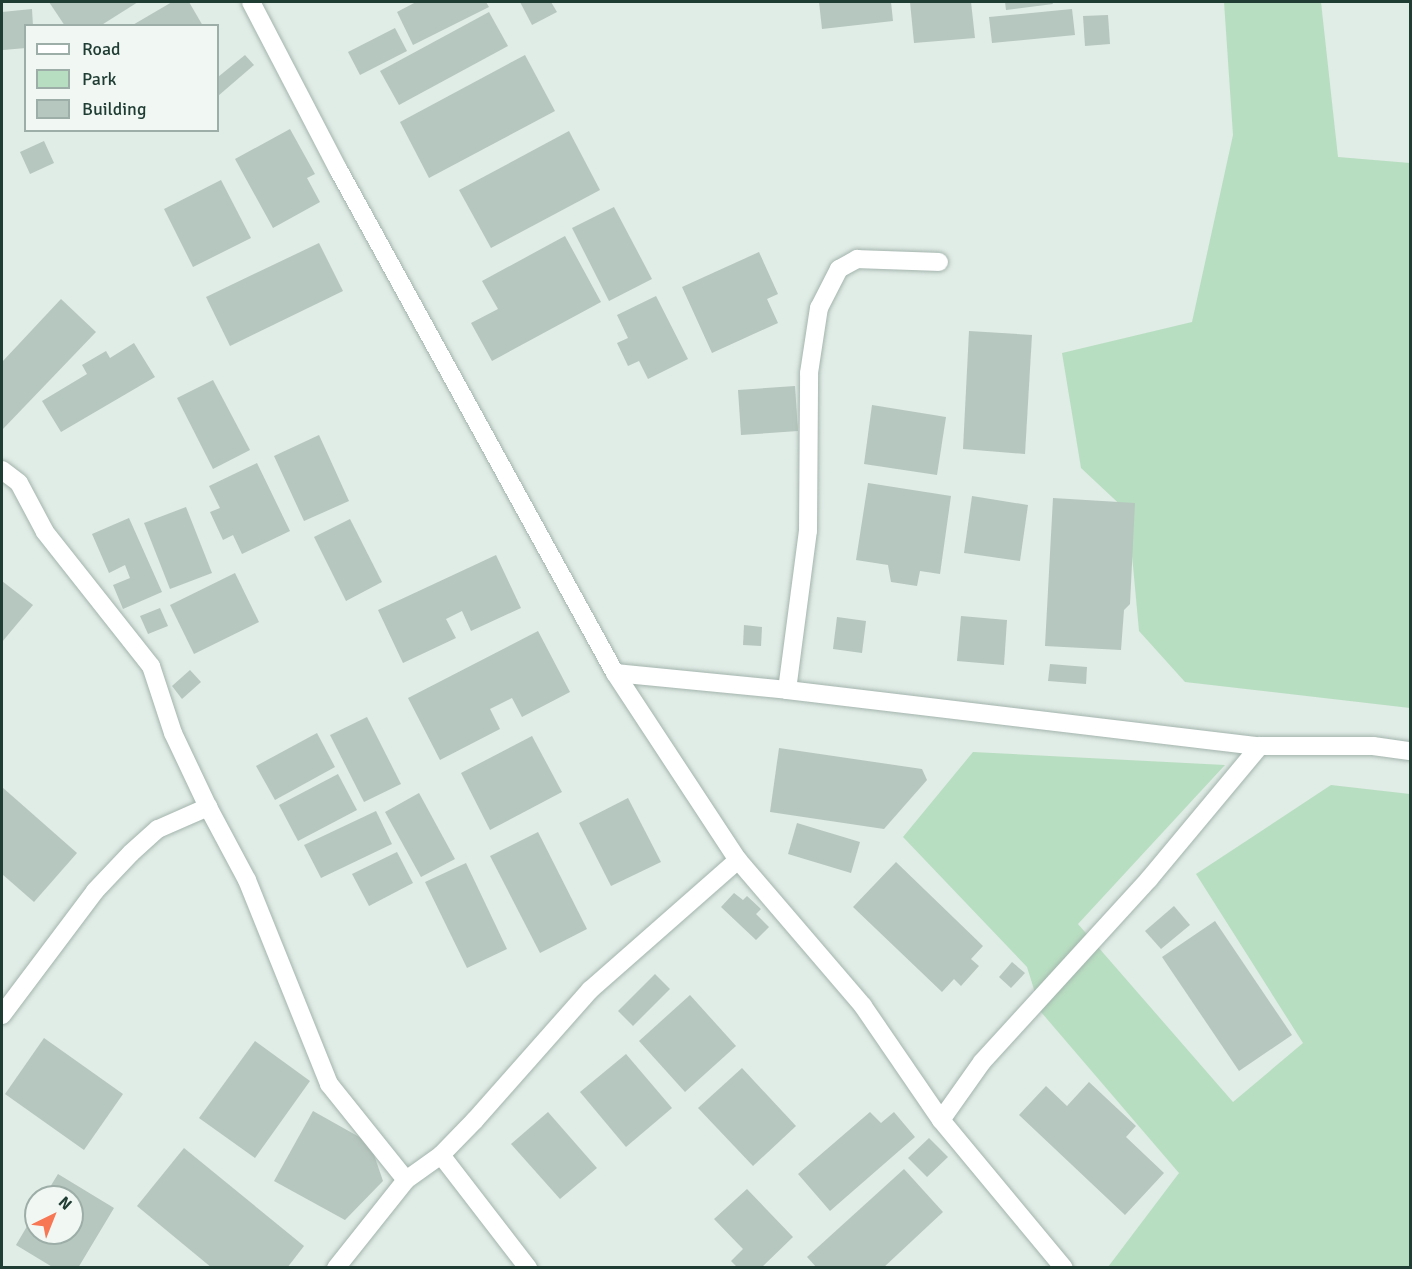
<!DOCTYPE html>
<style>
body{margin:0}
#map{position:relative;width:1412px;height:1269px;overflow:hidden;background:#e0ece6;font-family:Signika,sans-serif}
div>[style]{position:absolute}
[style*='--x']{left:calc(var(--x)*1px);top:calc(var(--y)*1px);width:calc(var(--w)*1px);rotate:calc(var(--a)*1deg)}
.green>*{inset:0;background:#b8dec1}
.building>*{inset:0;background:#b6c7bf}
.roads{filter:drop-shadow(0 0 2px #a3b4ad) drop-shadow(0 0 2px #a3b4ad)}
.minor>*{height:18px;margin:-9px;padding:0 9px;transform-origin:9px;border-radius:9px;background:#fff}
span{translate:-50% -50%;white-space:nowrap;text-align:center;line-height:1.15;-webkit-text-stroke:4.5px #f1f8f4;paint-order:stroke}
.frame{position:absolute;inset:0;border:3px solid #203d34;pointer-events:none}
.legend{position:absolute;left:24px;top:24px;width:195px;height:108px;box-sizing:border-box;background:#f1f8f4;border:2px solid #9dada7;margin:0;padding:8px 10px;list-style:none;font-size:18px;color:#203d34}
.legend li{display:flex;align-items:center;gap:12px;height:30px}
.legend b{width:30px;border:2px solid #9dada7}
.north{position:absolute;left:24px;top:1185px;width:60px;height:60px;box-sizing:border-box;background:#f1f8f4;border:2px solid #9dada7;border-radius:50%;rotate:43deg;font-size:16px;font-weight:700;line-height:24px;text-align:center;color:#203d34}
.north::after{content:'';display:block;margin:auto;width:21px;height:27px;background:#f77654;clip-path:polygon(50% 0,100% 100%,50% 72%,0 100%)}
</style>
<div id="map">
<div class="green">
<div style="clip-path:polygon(1224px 2px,1321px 2px,1338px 157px,1410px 163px,1410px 708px,1185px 682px,1139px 631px,1128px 512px,1081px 468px,1062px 353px,1192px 322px,1233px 135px)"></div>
<div style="clip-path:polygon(973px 752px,1225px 765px,1078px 924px,1233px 1102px,1303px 1043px,1196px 874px,1331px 785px,1410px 794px,1410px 1267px,1108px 1267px,1179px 1173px,1041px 1012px,1027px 967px,903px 837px)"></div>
</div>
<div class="building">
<div style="clip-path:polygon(49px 2px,138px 2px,100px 26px,65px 26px)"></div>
<div style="clip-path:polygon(172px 2px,189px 2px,203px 26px,131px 26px)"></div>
<div style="clip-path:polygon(416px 2px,486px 2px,489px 7px,413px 45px,397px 12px)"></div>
<div style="clip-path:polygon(520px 2px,551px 2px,557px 12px,532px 25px)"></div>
<div style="clip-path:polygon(819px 2px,891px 2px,893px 21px,822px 29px)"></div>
<div style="clip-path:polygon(910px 2px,971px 2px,975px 38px,914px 43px)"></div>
<div style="clip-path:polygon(1005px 2px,1052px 2px,1053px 4px,1006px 10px)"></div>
<div style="clip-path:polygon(32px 9px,33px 26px,26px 26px,26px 48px,3px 50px,2px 12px)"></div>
<div style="clip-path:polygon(1072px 9px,1075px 35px,992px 43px,989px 17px)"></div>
<div style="clip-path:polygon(489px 12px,508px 46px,399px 105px,380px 71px)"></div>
<div style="clip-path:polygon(1108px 15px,1110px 44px,1085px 46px,1083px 16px)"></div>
<div style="clip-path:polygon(395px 28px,407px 51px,360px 75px,348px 52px)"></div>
<div style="clip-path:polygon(245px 55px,254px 65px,218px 96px,218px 77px)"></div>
<div style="clip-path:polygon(525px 55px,555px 111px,429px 178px,400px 122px)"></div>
<div style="clip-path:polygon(290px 129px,315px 174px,307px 178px,320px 202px,273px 228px,235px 159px)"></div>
<div style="clip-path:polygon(569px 131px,600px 190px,491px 248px,459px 190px)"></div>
<div style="clip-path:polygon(44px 141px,54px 163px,30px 174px,20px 152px)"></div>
<div style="clip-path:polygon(221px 180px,251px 238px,193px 267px,164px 209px)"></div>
<div style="clip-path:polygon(614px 207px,652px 279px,609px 301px,572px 228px)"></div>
<div style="clip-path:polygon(565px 236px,601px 302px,492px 361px,471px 323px,498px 309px,482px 281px)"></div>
<div style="clip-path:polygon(319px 243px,343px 291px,230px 346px,206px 297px)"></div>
<div style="clip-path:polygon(759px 252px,778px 294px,767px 299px,778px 323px,712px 353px,682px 287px)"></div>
<div style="clip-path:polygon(656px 296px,688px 359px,648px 379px,639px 361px,628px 366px,617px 343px,628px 338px,617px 315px)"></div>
<div style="clip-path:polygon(61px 299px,96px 332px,2px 430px,2px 362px)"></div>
<div style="clip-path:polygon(969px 331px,1032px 335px,1025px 454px,963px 449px)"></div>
<div style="clip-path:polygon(134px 343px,155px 377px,61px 432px,42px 401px,87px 374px,82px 365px,106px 351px,110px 358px)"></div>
<div style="clip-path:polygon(213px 380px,250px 450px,213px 469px,177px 398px)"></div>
<div style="clip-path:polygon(795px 386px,798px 431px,741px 435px,738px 390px)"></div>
<div style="clip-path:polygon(872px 405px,946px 417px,937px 475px,864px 464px)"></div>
<div style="clip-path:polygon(319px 435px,349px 501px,304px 521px,274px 456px)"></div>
<div style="clip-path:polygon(257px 463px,290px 531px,242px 554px,233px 535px,223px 540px,210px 512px,220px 508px,209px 486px)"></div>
<div style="clip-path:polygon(868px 483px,951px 496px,940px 574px,920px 571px,917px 586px,891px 582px,888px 565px,856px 560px)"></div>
<div style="clip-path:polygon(972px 496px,1028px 505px,1020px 561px,964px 553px)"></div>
<div style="clip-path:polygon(1053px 498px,1135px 503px,1130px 604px,1124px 610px,1121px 650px,1045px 646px)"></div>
<div style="clip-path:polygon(186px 507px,212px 573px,170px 589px,144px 523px)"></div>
<div style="clip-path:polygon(129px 518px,162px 592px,123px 609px,113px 585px,130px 578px,125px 565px,109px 573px,92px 534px)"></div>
<div style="clip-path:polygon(350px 519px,382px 582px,346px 601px,314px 537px)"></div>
<div style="clip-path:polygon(496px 555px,521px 608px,471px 631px,462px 611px,446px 619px,456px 638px,403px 663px,378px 610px)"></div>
<div style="clip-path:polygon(235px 573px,259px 622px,194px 654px,170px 605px)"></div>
<div style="clip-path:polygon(2px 581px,33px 605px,2px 642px)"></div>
<div style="clip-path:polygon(160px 608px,168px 626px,148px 634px,140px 616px)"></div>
<div style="clip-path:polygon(961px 616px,1007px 620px,1004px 665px,957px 661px)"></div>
<div style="clip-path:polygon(837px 617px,866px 621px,862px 653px,833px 649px)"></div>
<div style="clip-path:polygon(744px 625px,762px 627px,761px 646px,743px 645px)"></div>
<div style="clip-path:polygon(538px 631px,570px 692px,522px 717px,512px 698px,490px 709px,500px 729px,440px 760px,408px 698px)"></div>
<div style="clip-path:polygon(1050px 664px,1087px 667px,1086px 684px,1048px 681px)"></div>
<div style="clip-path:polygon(190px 670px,201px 682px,182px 699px,172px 686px)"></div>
<div style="clip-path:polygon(367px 717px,401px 784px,364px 802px,330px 735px)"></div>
<div style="clip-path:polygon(317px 733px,335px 767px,275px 800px,256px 766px)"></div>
<div style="clip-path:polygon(532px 736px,562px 792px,490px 830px,461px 773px)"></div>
<div style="clip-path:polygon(779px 748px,922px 769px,927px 780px,884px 829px,770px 812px)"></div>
<div style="clip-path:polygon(338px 774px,357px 810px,298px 841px,279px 805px)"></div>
<div style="clip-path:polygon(2px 787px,77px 853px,34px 902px,2px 874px)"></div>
<div style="clip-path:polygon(419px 793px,455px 859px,421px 877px,385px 812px)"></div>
<div style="clip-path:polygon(628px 798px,661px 862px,611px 886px,579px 823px)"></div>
<div style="clip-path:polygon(376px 811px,392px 844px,321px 878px,304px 845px)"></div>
<div style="clip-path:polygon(797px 823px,860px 842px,851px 873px,788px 854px)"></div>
<div style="clip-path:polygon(538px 832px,587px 929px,540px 953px,490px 856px)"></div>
<div style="clip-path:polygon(397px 852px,413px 883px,369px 906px,352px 874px)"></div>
<div style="clip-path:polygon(896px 862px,983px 946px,971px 959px,979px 966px,961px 986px,954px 979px,942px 992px,853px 907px)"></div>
<div style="clip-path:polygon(466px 863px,507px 949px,467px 968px,425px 882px)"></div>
<div style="clip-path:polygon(734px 893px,743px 900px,747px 896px,761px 909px,756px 914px,769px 927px,756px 940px,721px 907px)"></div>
<div style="clip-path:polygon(1174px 906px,1190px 925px,1161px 949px,1145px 931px)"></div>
<div style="clip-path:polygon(1215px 921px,1292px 1035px,1239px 1071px,1162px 957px)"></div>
<div style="clip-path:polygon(1012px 962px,1025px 973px,1011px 988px,999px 977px)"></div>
<div style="clip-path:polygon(655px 974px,670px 989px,633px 1026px,618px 1011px)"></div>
<div style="clip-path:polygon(690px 995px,736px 1046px,685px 1092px,639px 1041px)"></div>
<div style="clip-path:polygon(44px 1038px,123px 1094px,84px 1150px,5px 1094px)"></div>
<div style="clip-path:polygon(255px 1041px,310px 1081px,255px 1158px,199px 1118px)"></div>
<div style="clip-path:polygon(626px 1054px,672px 1108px,626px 1147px,580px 1092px)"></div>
<div style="clip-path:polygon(742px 1068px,796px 1126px,753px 1166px,698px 1108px)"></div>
<div style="clip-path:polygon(1089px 1082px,1136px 1126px,1126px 1137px,1164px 1173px,1125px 1215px,1019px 1115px,1046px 1086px,1067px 1106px)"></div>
<div style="clip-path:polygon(313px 1111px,370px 1143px,383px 1181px,345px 1220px,274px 1181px)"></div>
<div style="clip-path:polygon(548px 1112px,597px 1168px,560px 1199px,511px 1144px)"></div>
<div style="clip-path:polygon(870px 1112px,881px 1123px,894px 1112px,915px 1137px,830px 1211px,798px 1174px)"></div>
<div style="clip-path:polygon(929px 1138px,948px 1157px,927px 1177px,908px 1158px)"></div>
<div style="clip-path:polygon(184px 1148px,304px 1246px,287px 1268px,212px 1268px,137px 1206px)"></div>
<div style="clip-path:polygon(904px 1169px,943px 1212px,883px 1268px,817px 1268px,807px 1257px)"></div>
<div style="clip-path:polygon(58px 1174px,114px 1208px,78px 1268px,54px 1268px,16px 1245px,36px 1211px,36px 1233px,72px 1233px,72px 1197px,44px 1197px)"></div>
<div style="clip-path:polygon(747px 1189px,793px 1237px,761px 1268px,738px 1268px,731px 1261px,743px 1249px,714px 1219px)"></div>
</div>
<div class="roads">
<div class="minor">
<div style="--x:251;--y:2;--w:188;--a:62.5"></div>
<div style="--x:338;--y:169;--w:575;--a:61.21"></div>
<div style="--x:615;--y:673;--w:224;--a:56.7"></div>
<div style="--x:738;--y:860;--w:192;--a:49.4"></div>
<div style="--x:863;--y:1006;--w:138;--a:55.6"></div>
<div style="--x:941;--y:1120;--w:192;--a:50.3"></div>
<div style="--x:2;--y:470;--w:21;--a:37"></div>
<div style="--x:19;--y:483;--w:55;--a:62"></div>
<div style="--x:45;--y:532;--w:171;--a:51.7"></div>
<div style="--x:151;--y:666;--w:71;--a:71.8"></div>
<div style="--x:173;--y:733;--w:82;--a:64.7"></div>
<div style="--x:208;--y:807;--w:83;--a:61.9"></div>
<div style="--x:247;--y:880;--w:220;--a:68.1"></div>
<div style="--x:329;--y:1084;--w:123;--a:51.3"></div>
<div style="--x:406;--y:1180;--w:43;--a:-35.5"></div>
<div style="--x:441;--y:1155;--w:49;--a:-45.8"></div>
<div style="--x:475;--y:1120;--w:174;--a:-48.5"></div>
<div style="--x:590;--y:990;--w:197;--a:-41.3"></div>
<div style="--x:615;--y:673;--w:173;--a:5.6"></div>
<div style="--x:787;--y:690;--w:476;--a:6.8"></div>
<div style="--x:1260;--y:746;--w:113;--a:0"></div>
<div style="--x:1373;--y:746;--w:37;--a:8"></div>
<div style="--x:787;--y:690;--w:160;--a:-82.5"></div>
<div style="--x:808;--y:531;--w:158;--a:-89.6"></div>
<div style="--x:809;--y:373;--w:66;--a:-81.3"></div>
<div style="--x:819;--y:308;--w:44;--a:-62.9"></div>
<div style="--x:839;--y:269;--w:21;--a:-29"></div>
<div style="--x:857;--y:259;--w:82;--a:2.1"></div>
<div style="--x:2;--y:1015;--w:155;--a:-53.1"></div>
<div style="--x:95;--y:891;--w:52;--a:-46.5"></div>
<div style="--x:131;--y:853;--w:36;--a:-42"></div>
<div style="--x:158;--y:829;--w:55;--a:-23.7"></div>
<div style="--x:941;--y:1120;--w:71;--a:-54.7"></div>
<div style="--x:982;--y:1062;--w:248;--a:-47.6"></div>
<div style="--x:1149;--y:879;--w:173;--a:-50.2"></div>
<div style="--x:441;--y:1155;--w:143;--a:52.4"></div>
<div style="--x:336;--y:1268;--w:112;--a:-51.5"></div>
</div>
</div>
<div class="frame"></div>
<ul class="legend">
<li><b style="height:8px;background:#fff"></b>Road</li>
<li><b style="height:16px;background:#b8dec1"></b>Park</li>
<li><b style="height:16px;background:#b6c7bf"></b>Building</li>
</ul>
<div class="north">N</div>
</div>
